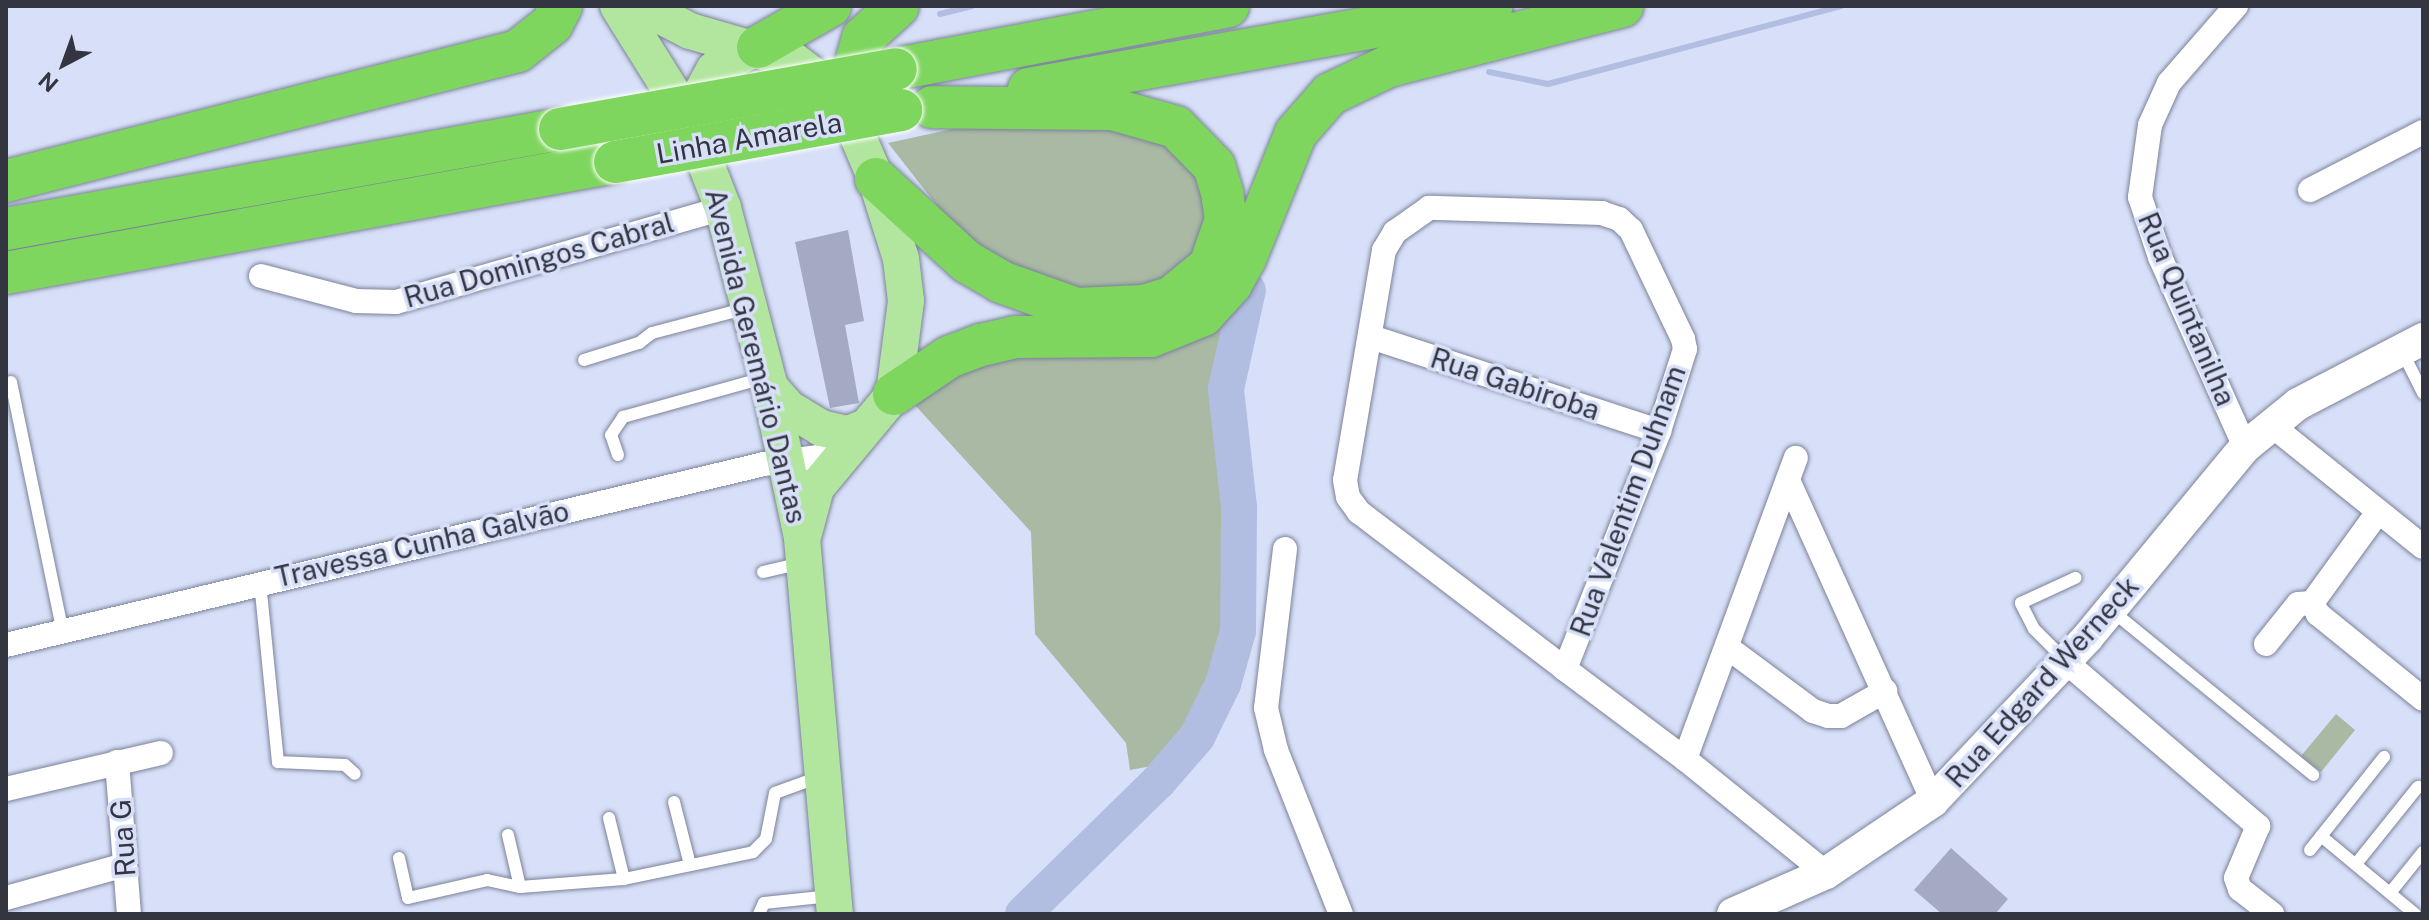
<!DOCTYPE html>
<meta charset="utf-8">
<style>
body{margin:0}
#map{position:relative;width:2429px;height:920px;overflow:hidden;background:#d8e0f9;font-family:"Public Sans",sans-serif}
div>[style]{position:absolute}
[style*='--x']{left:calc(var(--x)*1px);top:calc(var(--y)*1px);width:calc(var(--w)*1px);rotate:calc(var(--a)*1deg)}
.green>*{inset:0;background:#aab9a4}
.stream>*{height:6px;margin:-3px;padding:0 3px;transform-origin:3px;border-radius:3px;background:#b2bde2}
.river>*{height:36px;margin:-18px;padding:0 18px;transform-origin:18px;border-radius:18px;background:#b2bde2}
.building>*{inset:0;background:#a3aac2}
.roads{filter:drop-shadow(0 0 2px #7c8299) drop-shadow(0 0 2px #7c8299)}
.lane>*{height:12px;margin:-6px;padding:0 6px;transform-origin:6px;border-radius:6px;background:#fff}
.street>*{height:24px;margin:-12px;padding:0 12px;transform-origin:12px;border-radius:12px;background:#fff}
.secondary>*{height:32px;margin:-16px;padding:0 16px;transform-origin:16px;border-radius:16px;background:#fff}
.primary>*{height:36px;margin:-18px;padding:0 18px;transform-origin:18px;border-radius:18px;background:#b2e69f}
.highway>*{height:42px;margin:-21px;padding:0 21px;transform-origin:21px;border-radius:21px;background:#7fd65f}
.bridges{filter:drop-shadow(0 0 2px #fff) drop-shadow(0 0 2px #fff)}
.highway-bridge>*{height:42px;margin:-21px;padding:0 21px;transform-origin:21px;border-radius:21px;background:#7fd65f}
span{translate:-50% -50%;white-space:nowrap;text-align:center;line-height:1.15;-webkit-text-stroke:7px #d8e0f9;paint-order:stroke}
.street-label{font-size:28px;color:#333640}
.frame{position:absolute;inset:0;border:8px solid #333640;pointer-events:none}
.north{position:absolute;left:24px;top:24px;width:80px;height:80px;-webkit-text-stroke:6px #d8e0f9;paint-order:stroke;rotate:221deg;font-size:22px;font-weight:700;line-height:32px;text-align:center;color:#333640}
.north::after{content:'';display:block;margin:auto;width:28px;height:36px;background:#333640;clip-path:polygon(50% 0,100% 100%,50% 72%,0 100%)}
</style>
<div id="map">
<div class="green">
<div style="clip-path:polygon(966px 126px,1151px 129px,1203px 174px,1205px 230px,1195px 258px,1172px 278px,1126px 289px,1081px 291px,1019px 272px,978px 248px,946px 217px,888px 143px)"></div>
<div style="clip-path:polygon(1235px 308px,1235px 648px,1180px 761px,1130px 770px,1126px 743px,1035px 634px,1031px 532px,913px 403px,970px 363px)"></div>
<div style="clip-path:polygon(2336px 714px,2355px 730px,2321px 772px,2301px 756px)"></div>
</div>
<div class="stream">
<div style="--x:940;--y:14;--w:33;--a:-14"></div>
<div style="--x:1489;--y:72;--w:60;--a:11.5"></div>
<div style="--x:1548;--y:84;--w:304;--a:-14.9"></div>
</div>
<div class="river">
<div style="--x:1023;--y:914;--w:189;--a:-44.4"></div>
<div style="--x:1158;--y:782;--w:60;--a:-49.1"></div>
<div style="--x:1197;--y:737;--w:59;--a:-63.9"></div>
<div style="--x:1223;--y:684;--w:55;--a:-74.2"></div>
<div style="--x:1238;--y:631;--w:124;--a:-89.5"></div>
<div style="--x:1239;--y:507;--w:119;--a:-96.3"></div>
<div style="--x:1226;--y:389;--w:101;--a:-77.5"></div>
</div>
<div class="building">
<div style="clip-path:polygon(848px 230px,864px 321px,845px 325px,859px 403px,830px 408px,795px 242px)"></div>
<div style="clip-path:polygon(1951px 848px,2008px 899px,1995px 914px,1942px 914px,1914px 890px)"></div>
</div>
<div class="roads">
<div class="lane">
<div style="--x:2403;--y:353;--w:45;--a:63.4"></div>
<div style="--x:584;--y:360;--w:58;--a:-17.2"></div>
<div style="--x:639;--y:343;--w:16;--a:-38"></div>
<div style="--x:652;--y:333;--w:98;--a:-14.7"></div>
<div style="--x:11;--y:382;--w:255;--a:78.3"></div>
<div style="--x:618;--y:455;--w:21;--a:-109"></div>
<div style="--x:611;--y:435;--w:22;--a:-56"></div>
<div style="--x:623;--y:417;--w:146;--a:-15.5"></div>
<div style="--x:763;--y:572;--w:39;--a:-13"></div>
<div style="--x:260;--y:582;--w:181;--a:84.3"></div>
<div style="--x:278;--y:762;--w:67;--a:2.6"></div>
<div style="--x:345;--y:765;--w:13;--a:42"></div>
<div style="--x:2111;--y:610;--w:261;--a:39.2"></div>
<div style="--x:2064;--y:659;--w:42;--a:-135"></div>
<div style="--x:2034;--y:629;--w:29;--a:-117"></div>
<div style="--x:2021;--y:603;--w:60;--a:-24.8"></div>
<div style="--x:674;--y:802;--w:65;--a:75.7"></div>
<div style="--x:609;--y:818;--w:63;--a:76.2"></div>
<div style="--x:508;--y:835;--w:53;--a:77"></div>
<div style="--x:2321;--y:836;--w:122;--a:39.7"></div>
<div style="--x:2310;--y:850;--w:119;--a:-51.5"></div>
<div style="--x:399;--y:858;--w:41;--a:77.3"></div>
<div style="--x:408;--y:898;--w:81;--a:-12.8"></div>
<div style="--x:487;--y:880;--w:34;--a:12"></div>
<div style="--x:520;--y:887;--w:104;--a:-4.4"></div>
<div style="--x:624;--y:879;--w:132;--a:-11.8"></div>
<div style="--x:753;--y:852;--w:18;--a:-45"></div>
<div style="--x:766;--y:839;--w:47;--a:-78.9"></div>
<div style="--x:775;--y:793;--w:47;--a:-20"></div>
<div style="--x:2356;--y:864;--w:99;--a:-51.2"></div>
<div style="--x:2390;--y:893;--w:53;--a:-51.2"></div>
<div style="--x:759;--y:914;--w:12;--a:-66"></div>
<div style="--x:764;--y:903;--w:67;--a:-6"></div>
</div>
<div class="street">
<div style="--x:2236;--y:6;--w:102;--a:131"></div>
<div style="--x:2169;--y:83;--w:46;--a:114.3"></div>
<div style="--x:2150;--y:125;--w:73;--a:97.9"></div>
<div style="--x:2140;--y:197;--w:63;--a:71.6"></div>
<div style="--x:2160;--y:257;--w:208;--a:65.9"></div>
<div style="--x:2310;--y:190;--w:127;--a:-27.2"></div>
<div style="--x:261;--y:276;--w:98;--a:14.7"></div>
<div style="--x:356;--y:301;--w:40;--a:1.4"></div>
<div style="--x:396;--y:302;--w:340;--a:-16"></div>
<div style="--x:1371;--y:337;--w:303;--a:18.1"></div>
<div style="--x:2270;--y:424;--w:196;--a:38.8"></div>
<div style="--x:1788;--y:480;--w:352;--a:65.7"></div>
<div style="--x:1285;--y:549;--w:160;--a:96.8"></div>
<div style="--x:1266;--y:708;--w:43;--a:76.6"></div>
<div style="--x:1276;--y:750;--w:176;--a:68.4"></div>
<div style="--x:2312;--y:603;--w:13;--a:61"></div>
<div style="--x:2318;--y:614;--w:135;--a:39"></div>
<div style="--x:2312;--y:603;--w:112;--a:-54"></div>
<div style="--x:2266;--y:644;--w:51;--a:-51.3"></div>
<div style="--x:2298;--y:604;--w:14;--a:-4"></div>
<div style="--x:6;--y:645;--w:779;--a:-13.43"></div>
<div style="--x:764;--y:464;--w:77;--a:-7.5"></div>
<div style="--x:1727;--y:647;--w:107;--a:36.7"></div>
<div style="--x:1813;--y:711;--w:16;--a:18"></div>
<div style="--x:1828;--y:716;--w:13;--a:0"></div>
<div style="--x:1841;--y:716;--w:51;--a:-29.6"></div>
<div style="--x:2066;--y:662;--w:253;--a:40.5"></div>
<div style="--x:2258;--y:826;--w:56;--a:112.9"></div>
<div style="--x:2236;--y:878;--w:12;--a:70"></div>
<div style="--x:2240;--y:889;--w:41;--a:38"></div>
<div style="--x:1565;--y:669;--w:256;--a:-68.4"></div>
<div style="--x:1659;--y:431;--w:86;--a:-72.4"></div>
<div style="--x:1685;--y:349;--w:10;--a:-101"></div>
<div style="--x:1683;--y:339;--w:121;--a:-115.5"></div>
<div style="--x:1631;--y:230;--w:16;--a:-137"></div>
<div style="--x:1619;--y:219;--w:18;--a:-161"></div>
<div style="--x:1602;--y:213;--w:173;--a:-178.3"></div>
<div style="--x:1429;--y:208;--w:42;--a:144.8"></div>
<div style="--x:1395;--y:232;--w:21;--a:121"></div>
<div style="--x:1384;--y:250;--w:233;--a:99.6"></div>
<div style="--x:1345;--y:480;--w:17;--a:80"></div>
<div style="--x:1348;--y:497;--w:19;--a:54"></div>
<div style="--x:1359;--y:512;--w:259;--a:37.3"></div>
<div style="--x:1565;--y:669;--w:150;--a:36.9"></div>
<div style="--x:1685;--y:759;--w:181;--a:39"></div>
<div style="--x:1685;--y:759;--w:321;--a:-69.8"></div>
<div style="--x:117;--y:762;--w:152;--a:85.5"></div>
<div style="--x:6;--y:789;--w:159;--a:-13.1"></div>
<div style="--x:6;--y:898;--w:123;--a:-15.5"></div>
</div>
<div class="secondary">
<div style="--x:1733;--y:914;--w:102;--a:-23.8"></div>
<div style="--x:1826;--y:873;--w:129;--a:-33.9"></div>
<div style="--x:1933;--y:801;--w:224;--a:-46.6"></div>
<div style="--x:2087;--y:638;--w:248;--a:-50.4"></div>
<div style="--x:2245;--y:447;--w:68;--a:-39.1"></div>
<div style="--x:2298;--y:404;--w:141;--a:-27.5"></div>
</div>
<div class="primary">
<div style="--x:618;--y:6;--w:132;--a:58"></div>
<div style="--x:688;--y:118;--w:97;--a:68.7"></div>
<div style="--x:723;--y:208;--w:185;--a:75.3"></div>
<div style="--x:770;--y:387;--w:154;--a:78"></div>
<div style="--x:802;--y:538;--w:377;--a:85"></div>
<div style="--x:642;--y:6;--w:54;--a:27.5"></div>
<div style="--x:690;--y:31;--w:108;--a:16.1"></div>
<div style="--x:794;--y:61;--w:38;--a:37"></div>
<div style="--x:824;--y:84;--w:28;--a:45"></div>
<div style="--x:844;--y:104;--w:82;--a:66.9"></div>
<div style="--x:876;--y:179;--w:84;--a:72.6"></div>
<div style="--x:901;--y:259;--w:42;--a:83.2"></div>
<div style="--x:906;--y:301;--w:94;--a:97.4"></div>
<div style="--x:894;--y:394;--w:122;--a:129.7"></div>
<div style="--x:816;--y:488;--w:47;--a:104.9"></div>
<div style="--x:688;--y:118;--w:55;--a:-61.6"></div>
<div style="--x:714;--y:70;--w:50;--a:-27.6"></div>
<div style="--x:770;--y:387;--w:28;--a:49"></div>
<div style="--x:788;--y:408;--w:39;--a:31"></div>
<div style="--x:821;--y:428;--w:28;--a:13"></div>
<div style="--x:848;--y:434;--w:17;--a:-21"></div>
</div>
<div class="highway">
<div style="--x:758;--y:47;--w:83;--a:-29.7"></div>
<div style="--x:896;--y:69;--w:338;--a:-10.7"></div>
<div style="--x:1029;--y:89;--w:470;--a:-10.2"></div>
<div style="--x:844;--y:104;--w:69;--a:-73.9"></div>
<div style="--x:863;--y:38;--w:47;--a:-42.4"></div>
<div style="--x:876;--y:179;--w:123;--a:42.4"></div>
<div style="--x:967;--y:262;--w:39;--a:30"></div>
<div style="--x:1001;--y:282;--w:81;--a:19.6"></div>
<div style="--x:1077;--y:309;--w:67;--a:-2.6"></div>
<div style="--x:1144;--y:306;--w:28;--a:-17"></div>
<div style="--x:1171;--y:298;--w:50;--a:-39.4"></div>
<div style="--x:1210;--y:266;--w:49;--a:-70.8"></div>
<div style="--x:1226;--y:220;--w:28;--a:-98"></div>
<div style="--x:1222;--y:192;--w:27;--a:-107"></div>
<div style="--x:1214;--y:166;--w:54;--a:-134.3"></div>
<div style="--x:1176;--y:127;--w:66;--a:-164.3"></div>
<div style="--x:1112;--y:109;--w:180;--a:-179.4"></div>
<div style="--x:6;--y:181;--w:528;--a:-14.25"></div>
<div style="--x:518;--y:51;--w:43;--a:-38.5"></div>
<div style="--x:552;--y:24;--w:20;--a:-63"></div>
<div style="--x:6;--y:229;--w:563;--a:-10.23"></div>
<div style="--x:6;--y:273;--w:619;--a:-10.33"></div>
<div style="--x:894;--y:394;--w:66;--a:-33.9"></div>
<div style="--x:949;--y:357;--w:34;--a:-21"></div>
<div style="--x:981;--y:345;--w:35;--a:-13"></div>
<div style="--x:1015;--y:337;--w:136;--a:-0.4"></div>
<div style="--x:1151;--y:336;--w:56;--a:-22"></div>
<div style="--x:1203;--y:315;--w:42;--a:-47.9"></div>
<div style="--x:1231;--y:284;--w:29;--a:-61"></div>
<div style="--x:1245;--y:259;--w:136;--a:-68"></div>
<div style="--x:1296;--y:133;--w:52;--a:-48.9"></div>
<div style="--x:1330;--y:94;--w:65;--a:-25.4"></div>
<div style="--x:1389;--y:66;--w:241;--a:-14.4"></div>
</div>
</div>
<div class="bridges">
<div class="highway-bridge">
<div style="--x:560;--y:129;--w:341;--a:-10.1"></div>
<div style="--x:615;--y:162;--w:291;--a:-10.3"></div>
</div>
</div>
<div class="street-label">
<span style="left:749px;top:138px;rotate:-10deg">Linha Amarela</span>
<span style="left:539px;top:260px;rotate:-16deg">Rua Domingos Cabral</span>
<span style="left:2187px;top:309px;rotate:67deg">Rua Quintanilha</span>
<span style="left:756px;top:356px;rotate:76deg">Avenida Geremário Dantas</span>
<span style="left:1515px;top:384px;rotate:18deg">Rua Gabiroba</span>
<span style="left:1628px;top:501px;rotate:-70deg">Rua Valentim Duhnam</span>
<span style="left:422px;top:544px;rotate:-13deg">Travessa Cunha Galvão</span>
<span style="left:2042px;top:682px;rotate:-48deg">Rua Edgard Werneck</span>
<span style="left:123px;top:838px;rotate:-94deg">Rua G</span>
</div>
<div class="frame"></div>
<div class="north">N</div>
</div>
